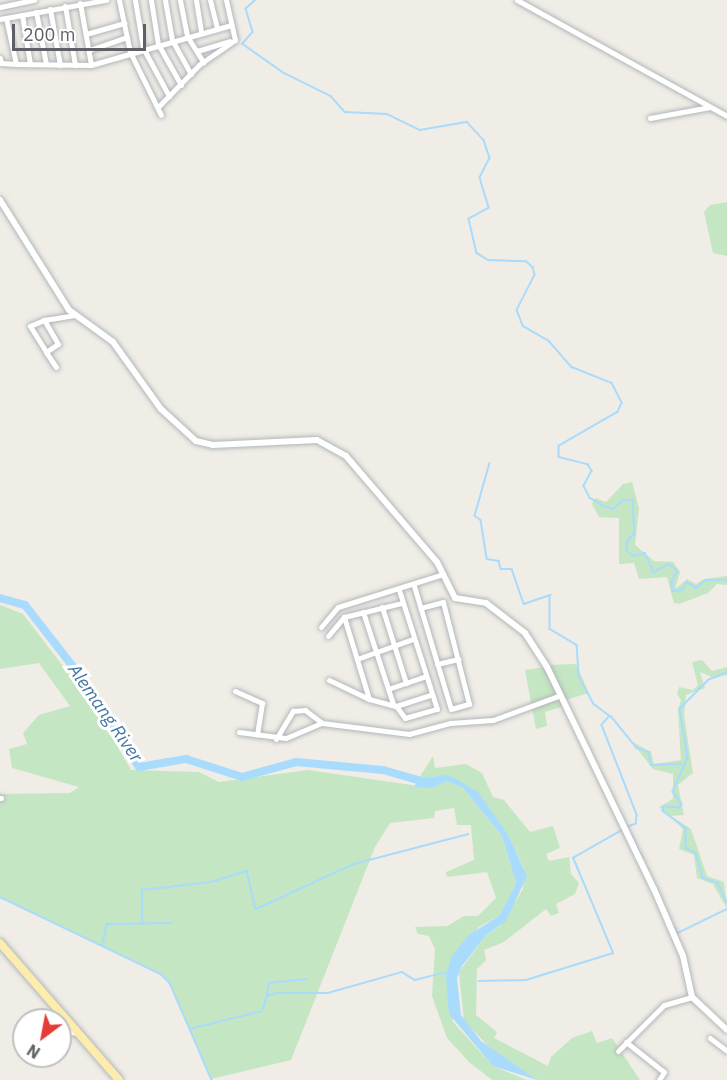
<!DOCTYPE html>
<style>
body{margin:0}
#map{position:relative;width:727px;height:1080px;overflow:hidden;background:#efede6;font-family:"IBM Plex Sans",sans-serif}
div>[style]{position:absolute}
[style*='--x']{left:calc(var(--x)*1px);top:calc(var(--y)*1px);width:calc(var(--w)*1px);rotate:calc(var(--a)*1deg)}
.green>*{inset:0;background:#c5e6c3}
.water>*{inset:0;background:#a9dbfc}
.stream>*{height:1.5px;margin:-0.75px;padding:0 0.75px;transform-origin:0.75px;border-radius:0.75px;background:#a9dbfc}
.river>*{height:8px;margin:-4px;padding:0 4px;transform-origin:4px;border-radius:4px;background:#a9dbfc}
.roads{filter:drop-shadow(0 0 2px #b3b6ba) drop-shadow(0 0 2px #b3b6ba)}
.minor>*{height:5px;margin:-2.5px;padding:0 2.5px;transform-origin:2.5px;border-radius:2.5px;background:#fff}
.tertiary>*{height:6px;margin:-3px;padding:0 3px;transform-origin:3px;border-radius:3px;background:#fff}
.primary>*{height:8px;margin:-4px;padding:0 4px;transform-origin:4px;border-radius:4px;background:#fcecae}
span{translate:-50% -50%;white-space:nowrap;text-align:center;line-height:1.15;-webkit-text-stroke:6px #fff;paint-order:stroke}
.water-label{font-size:18px;color:#4277a6;font-style:italic}
.north{position:absolute;left:12px;top:1008px;width:60px;height:60px;box-sizing:border-box;background:#fff;border:2px solid #bec0c2;border-radius:50%;rotate:212deg;font-size:16px;font-weight:700;line-height:24px;text-align:center;color:#5d6166}
.north::after{content:'';display:block;margin:auto;width:21px;height:27px;background:#e43d37;clip-path:polygon(50% 0,100% 100%,50% 72%,0 100%)}
.scale{position:absolute;left:12px;top:24px;width:134px;height:27px;box-sizing:border-box;border:3px solid #5d6166;border-top:0;padding-left:8px;font-size:18px;line-height:21px;white-space:nowrap;color:#5d6166;-webkit-text-stroke:4px #fff;paint-order:stroke}
</style>
<div id="map">
<div class="green">
<div style="clip-path:polygon(727px 202px,727px 256px,713px 253px,704px 212px,710px 205px)"></div>
<div style="clip-path:polygon(632px 482px,639px 508px,635px 545px,654px 561px,673px 562px,680px 572px,675px 589px,687px 579px,696px 584px,704px 579px,727px 576px,727px 585px,717px 584px,708px 593px,679px 604px,674px 603px,667px 577px,639px 579px,634px 563px,619px 564px,619px 518px,599px 517px,592px 504px,595px 498px,606px 502px,623px 484px)"></div>
<div style="clip-path:polygon(0 605px,23px 614px,97px 711px,131px 770px,199px 772px,219px 782px,308px 770px,432px 788px,447px 781px,463px 788px,502px 836px,516px 883px,500px 915px,479px 927px,452px 957px,446px 977px,453px 1022px,493px 1066px,527px 1080px,492px 1080px,469px 1062px,447px 1038px,432px 996px,435px 949px,429px 936px,418px 934px,415px 927px,447px 926px,464px 916px,478px 916px,496px 898px,487px 872px,447px 877px,446px 872px,474px 860px,471px 825px,457px 825px,454px 808px,435px 811px,434px 818px,390px 823px,375px 847px,291px 1060px,211px 1079px,170px 983px,161px 974px,0 897px,0 794px,70px 793px,79px 787px,12px 768px,9px 749px,27px 744px,23px 733px,39px 715px,70px 706px,39px 663px,0 669px)"></div>
<div style="clip-path:polygon(702px 660px,712px 671px,727px 667px,727px 675px,714px 678px,700px 672px,705px 688px,686px 695px,684px 715px,693px 773px,678px 785px,684px 815px,670px 816px,691px 829px,707px 876px,724px 882px,727px 909px,713px 884px,697px 878px,694px 855px,679px 849px,683px 829px,659px 807px,673px 799px,673px 774px,653px 769px,631px 741px,651px 752px,654px 764px,681px 760px,678px 710px,681px 700px,677px 694px,679px 687px,693px 690px,698px 685px,692px 662px)"></div>
<div style="clip-path:polygon(576px 664px,589px 693px,565px 700px,548px 665px)"></div>
<div style="clip-path:polygon(545px 667px,564px 706px,545px 712px,547px 726px,536px 729px,525px 670px)"></div>
<div style="clip-path:polygon(433px 756px,435px 768px,466px 764px,482px 773px,493px 797px,504px 800px,530px 832px,553px 826px,560px 848px,546px 854px,549px 861px,569px 857px,571px 874px,579px 883px,575px 894px,556px 904px,559px 913px,551px 916px,546px 909px,504px 942px,484px 950px,486px 960px,477px 969px,476px 1015px,497px 1032px,494px 1038px,548px 1066px,551px 1057px,572px 1038px,592px 1031px,597px 1043px,612px 1038px,640px 1080px,537px 1080px,492px 1050px,464px 1021px,459px 972px,486px 935px,501px 925px,523px 889px,524px 868px,509px 836px,477px 792px,440px 776px,419px 778px)"></div>
</div>
<div class="water">
<div style="clip-path:polygon(449px 775px,478px 792px,509px 836px,527px 876px,506px 921px,486px 935px,462px 966px,457px 978px,461px 1015px,481px 1041px,537px 1080px,493px 1066px,449px 1014px,446px 977px,451px 957px,469px 935px,500px 915px,516px 883px,502px 836px,463px 788px,447px 781px,432px 788px,414px 787px,419px 778px)"></div>
</div>
<div class="stream">
<div style="--x:256;--y:0;--w:13;--a:138"></div>
<div style="--x:246;--y:9;--w:24;--a:73"></div>
<div style="--x:253;--y:32;--w:16;--a:130"></div>
<div style="--x:243;--y:44;--w:50;--a:35.3"></div>
<div style="--x:284;--y:73;--w:52;--a:26.1"></div>
<div style="--x:331;--y:96;--w:21;--a:49"></div>
<div style="--x:345;--y:112;--w:42;--a:2.7"></div>
<div style="--x:387;--y:114;--w:37;--a:26"></div>
<div style="--x:420;--y:130;--w:48;--a:-9.7"></div>
<div style="--x:467;--y:122;--w:25;--a:47"></div>
<div style="--x:484;--y:140;--w:19;--a:72"></div>
<div style="--x:490;--y:158;--w:22;--a:117"></div>
<div style="--x:480;--y:178;--w:31;--a:73"></div>
<div style="--x:489;--y:208;--w:23;--a:151"></div>
<div style="--x:469;--y:219;--w:35;--a:77"></div>
<div style="--x:477;--y:253;--w:13;--a:32"></div>
<div style="--x:488;--y:260;--w:38;--a:2"></div>
<div style="--x:526;--y:261;--w:9;--a:41"></div>
<div style="--x:533;--y:267;--w:8;--a:76"></div>
<div style="--x:535;--y:275;--w:39;--a:117"></div>
<div style="--x:517;--y:310;--w:17;--a:69"></div>
<div style="--x:523;--y:326;--w:30;--a:30"></div>
<div style="--x:549;--y:341;--w:35;--a:49"></div>
<div style="--x:572;--y:367;--w:43;--a:21.8"></div>
<div style="--x:612;--y:383;--w:22;--a:63"></div>
<div style="--x:622;--y:403;--w:10;--a:114"></div>
<div style="--x:618;--y:412;--w:68;--a:150"></div>
<div style="--x:559;--y:446;--w:11;--a:90"></div>
<div style="--x:559;--y:457;--w:30;--a:14"></div>
<div style="--x:588;--y:464;--w:8;--a:60"></div>
<div style="--x:592;--y:471;--w:17;--a:118"></div>
<div style="--x:584;--y:486;--w:13;--a:63"></div>
<div style="--x:590;--y:498;--w:16;--a:30"></div>
<div style="--x:604;--y:506;--w:9;--a:18"></div>
<div style="--x:613;--y:509;--w:13;--a:-42"></div>
<div style="--x:623;--y:500;--w:10;--a:0"></div>
<div style="--x:633;--y:500;--w:34;--a:87"></div>
<div style="--x:635;--y:534;--w:10;--a:135"></div>
<div style="--x:628;--y:541;--w:10;--a:96"></div>
<div style="--x:627;--y:551;--w:9;--a:36"></div>
<div style="--x:634;--y:556;--w:11;--a:-15"></div>
<div style="--x:645;--y:553;--w:21;--a:65"></div>
<div style="--x:654;--y:572;--w:17;--a:-28"></div>
<div style="--x:669;--y:564;--w:11;--a:38"></div>
<div style="--x:678;--y:571;--w:13;--a:119"></div>
<div style="--x:672;--y:582;--w:9;--a:84"></div>
<div style="--x:673;--y:591;--w:9;--a:-6"></div>
<div style="--x:682;--y:590;--w:9;--a:-58"></div>
<div style="--x:687;--y:582;--w:11;--a:34"></div>
<div style="--x:696;--y:588;--w:13;--a:-39"></div>
<div style="--x:706;--y:580;--w:21;--a:0"></div>
<div style="--x:490;--y:463;--w:55;--a:105.8"></div>
<div style="--x:475;--y:516;--w:7;--a:34"></div>
<div style="--x:481;--y:520;--w:39;--a:81"></div>
<div style="--x:487;--y:559;--w:12;--a:9"></div>
<div style="--x:499;--y:561;--w:8;--a:76"></div>
<div style="--x:501;--y:569;--w:11;--a:0"></div>
<div style="--x:512;--y:569;--w:37;--a:71"></div>
<div style="--x:524;--y:604;--w:28;--a:-19"></div>
<div style="--x:550;--y:595;--w:34;--a:90"></div>
<div style="--x:550;--y:629;--w:31;--a:31"></div>
<div style="--x:577;--y:645;--w:31;--a:86"></div>
<div style="--x:579;--y:676;--w:32;--a:62"></div>
<div style="--x:594;--y:704;--w:20;--a:37"></div>
<div style="--x:610;--y:716;--w:12;--a:132"></div>
<div style="--x:602;--y:725;--w:97;--a:68.7"></div>
<div style="--x:637;--y:815;--w:9;--a:96"></div>
<div style="--x:636;--y:824;--w:9;--a:159"></div>
<div style="--x:727;--y:673;--w:19;--a:159"></div>
<div style="--x:709;--y:680;--w:41;--a:135"></div>
<div style="--x:680;--y:709;--w:50;--a:80.7"></div>
<div style="--x:688;--y:758;--w:37;--a:114"></div>
<div style="--x:673;--y:792;--w:15;--a:53"></div>
<div style="--x:682;--y:804;--w:4;--a:117"></div>
<div style="--x:680;--y:808;--w:16;--a:-176"></div>
<div style="--x:664;--y:807;--w:4;--a:104"></div>
<div style="--x:663;--y:811;--w:29;--a:36"></div>
<div style="--x:686;--y:828;--w:20;--a:90"></div>
<div style="--x:686;--y:848;--w:11;--a:27"></div>
<div style="--x:696;--y:853;--w:26;--a:74"></div>
<div style="--x:703;--y:878;--w:16;--a:18"></div>
<div style="--x:718;--y:883;--w:21;--a:65"></div>
<div style="--x:611;--y:716;--w:41;--a:50.9"></div>
<div style="--x:637;--y:748;--w:13;--a:18"></div>
<div style="--x:649;--y:752;--w:13;--a:81"></div>
<div style="--x:651;--y:765;--w:30;--a:-2"></div>
<div style="--x:632;--y:836;--w:25;--a:64"></div>
<div style="--x:655;--y:885;--w:22;--a:66"></div>
<div style="--x:0;--y:897;--w:178;--a:25.6"></div>
<div style="--x:161;--y:974;--w:13;--a:45"></div>
<div style="--x:170;--y:983;--w:106;--a:66.6"></div>
<div style="--x:142;--y:923;--w:33;--a:-90"></div>
<div style="--x:142;--y:890;--w:69;--a:-6.6"></div>
<div style="--x:211;--y:882;--w:38;--a:-17"></div>
<div style="--x:247;--y:871;--w:39;--a:77"></div>
<div style="--x:256;--y:909;--w:108;--a:-24.7"></div>
<div style="--x:354;--y:864;--w:118;--a:-14.7"></div>
<div style="--x:672;--y:924;--w:11;--a:56"></div>
<div style="--x:678;--y:933;--w:55;--a:-26.1"></div>
<div style="--x:102;--y:945;--w:22;--a:-77"></div>
<div style="--x:107;--y:924;--w:64;--a:-0.9"></div>
<div style="--x:479;--y:981;--w:47;--a:-1.2"></div>
<div style="--x:526;--y:980;--w:91;--a:-17.2"></div>
<div style="--x:613;--y:953;--w:103;--a:-112.8"></div>
<div style="--x:573;--y:858;--w:56;--a:-29.7"></div>
<div style="--x:267;--y:996;--w:13;--a:-81"></div>
<div style="--x:269;--y:983;--w:38;--a:-6"></div>
<div style="--x:190;--y:1029;--w:74;--a:-14"></div>
<div style="--x:262;--y:1011;--w:16;--a:-72"></div>
<div style="--x:267;--y:996;--w:9;--a:-18"></div>
<div style="--x:276;--y:993;--w:52;--a:0"></div>
<div style="--x:328;--y:993;--w:77;--a:-15.8"></div>
<div style="--x:402;--y:972;--w:15;--a:32"></div>
<div style="--x:415;--y:980;--w:32;--a:-14"></div>
</div>
<div class="river">
<div style="--x:0;--y:598;--w:26;--a:16"></div>
<div style="--x:25;--y:605;--w:109;--a:52.1"></div>
<div style="--x:92;--y:691;--w:89;--a:58.3"></div>
<div style="--x:139;--y:767;--w:48;--a:-9.7"></div>
<div style="--x:186;--y:759;--w:59;--a:17.8"></div>
<div style="--x:242;--y:777;--w:56;--a:-15.5"></div>
<div style="--x:296;--y:762;--w:87;--a:5.3"></div>
<div style="--x:383;--y:770;--w:44;--a:15.9"></div>
</div>
<div class="roads">
<div class="minor">
<div style="--x:119;--y:0;--w:53;--a:78.1"></div>
<div style="--x:130;--y:52;--w:70;--a:63.8"></div>
<div style="--x:135;--y:0;--w:49;--a:80.5"></div>
<div style="--x:143;--y:48;--w:55;--a:61.6"></div>
<div style="--x:151;--y:0;--w:45;--a:81"></div>
<div style="--x:158;--y:44;--w:47;--a:60.7"></div>
<div style="--x:165;--y:0;--w:41;--a:80.1"></div>
<div style="--x:172;--y:40;--w:39;--a:61"></div>
<div style="--x:180;--y:0;--w:37;--a:79"></div>
<div style="--x:187;--y:36;--w:31;--a:58"></div>
<div style="--x:196;--y:0;--w:33;--a:81"></div>
<div style="--x:210;--y:0;--w:30;--a:76"></div>
<div style="--x:517;--y:0;--w:240;--a:28.9"></div>
<div style="--x:80;--y:3;--w:63;--a:79.9"></div>
<div style="--x:65;--y:6;--w:60;--a:80.4"></div>
<div style="--x:0;--y:7;--w:35;--a:-12"></div>
<div style="--x:50;--y:9;--w:57;--a:79.9"></div>
<div style="--x:36;--y:12;--w:53;--a:79.1"></div>
<div style="--x:22;--y:15;--w:50;--a:80.7"></div>
<div style="--x:6;--y:18;--w:47;--a:77.7"></div>
<div style="--x:16;--y:64;--w:75;--a:0.8"></div>
<div style="--x:91;--y:65;--w:146;--a:-15.9"></div>
<div style="--x:0;--y:19;--w:108;--a:-10.2"></div>
<div style="--x:86;--y:34;--w:40;--a:-16"></div>
<div style="--x:89;--y:50;--w:40;--a:-18.9"></div>
<div style="--x:197;--y:51;--w:34;--a:-17"></div>
<div style="--x:0;--y:58;--w:5;--a:79"></div>
<div style="--x:1;--y:63;--w:15;--a:4"></div>
<div style="--x:158;--y:107;--w:60;--a:-45.7"></div>
<div style="--x:200;--y:64;--w:42;--a:-34.4"></div>
<div style="--x:235;--y:40;--w:41;--a:-102.7"></div>
<div style="--x:650;--y:118;--w:61;--a:-10.4"></div>
<div style="--x:44;--y:320;--w:15;--a:157"></div>
<div style="--x:30;--y:326;--w:31;--a:58"></div>
<div style="--x:56;--y:367;--w:18;--a:-124"></div>
<div style="--x:46;--y:352;--w:14;--a:-34"></div>
<div style="--x:58;--y:344;--w:28;--a:-120"></div>
<div style="--x:44;--y:320;--w:31;--a:-9"></div>
<div style="--x:414;--y:586;--w:128;--a:73.3"></div>
<div style="--x:451;--y:709;--w:19;--a:-16"></div>
<div style="--x:469;--y:704;--w:105;--a:-104.3"></div>
<div style="--x:443;--y:602;--w:23;--a:165"></div>
<div style="--x:382;--y:607;--w:80;--a:72.5"></div>
<div style="--x:363;--y:612;--w:97;--a:71.9"></div>
<div style="--x:344;--y:617;--w:86;--a:73"></div>
<div style="--x:369;--y:699;--w:28;--a:15"></div>
<div style="--x:396;--y:706;--w:15;--a:53"></div>
<div style="--x:405;--y:718;--w:33;--a:-16"></div>
<div style="--x:437;--y:709;--w:125;--a:-107.7"></div>
<div style="--x:321;--y:627;--w:26;--a:-50"></div>
<div style="--x:338;--y:607;--w:110;--a:-17.4"></div>
<div style="--x:328;--y:636;--w:25;--a:-50"></div>
<div style="--x:344;--y:617;--w:60;--a:-13.6"></div>
<div style="--x:357;--y:659;--w:59;--a:-19.7"></div>
<div style="--x:437;--y:664;--w:22;--a:-13"></div>
<div style="--x:329;--y:680;--w:44;--a:25.4"></div>
<div style="--x:388;--y:689;--w:40;--a:-18.9"></div>
<div style="--x:235;--y:691;--w:30;--a:24"></div>
<div style="--x:262;--y:703;--w:32;--a:99"></div>
<div style="--x:396;--y:706;--w:38;--a:-18"></div>
<div style="--x:239;--y:732;--w:47;--a:7.3"></div>
<div style="--x:286;--y:738;--w:39;--a:-23"></div>
<div style="--x:322;--y:723;--w:88;--a:7.2"></div>
<div style="--x:409;--y:734;--w:42;--a:-15"></div>
<div style="--x:450;--y:723;--w:43;--a:-4"></div>
<div style="--x:493;--y:720;--w:72;--a:-20.2"></div>
<div style="--x:276;--y:739;--w:33;--a:-59"></div>
<div style="--x:293;--y:711;--w:12;--a:-5"></div>
<div style="--x:305;--y:710;--w:21;--a:37"></div>
<div style="--x:0;--y:798;--w:1;--a:0"></div>
<div style="--x:60;--y:1031;--w:18;--a:6"></div>
<div style="--x:710;--y:1038;--w:21;--a:37"></div>
<div style="--x:626;--y:1042;--w:48;--a:38.3"></div>
<div style="--x:664;--y:1072;--w:9;--a:122"></div>
<div style="--x:618;--y:1051;--w:65;--a:-45"></div>
<div style="--x:664;--y:1005;--w:29;--a:-16"></div>
</div>
<div class="tertiary">
<div style="--x:0;--y:200;--w:130;--a:57.9"></div>
<div style="--x:69;--y:310;--w:54;--a:36"></div>
<div style="--x:113;--y:342;--w:82;--a:54.4"></div>
<div style="--x:161;--y:409;--w:47;--a:42.4"></div>
<div style="--x:196;--y:441;--w:17;--a:13"></div>
<div style="--x:213;--y:445;--w:104;--a:-2.8"></div>
<div style="--x:317;--y:440;--w:33;--a:29"></div>
<div style="--x:346;--y:456;--w:140;--a:49.4"></div>
<div style="--x:437;--y:562;--w:40;--a:63.4"></div>
<div style="--x:455;--y:598;--w:31;--a:9"></div>
<div style="--x:486;--y:603;--w:49;--a:37.6"></div>
<div style="--x:525;--y:633;--w:40;--a:57.1"></div>
<div style="--x:547;--y:667;--w:246;--a:64.3"></div>
<div style="--x:654;--y:889;--w:73;--a:66.6"></div>
<div style="--x:683;--y:956;--w:42;--a:77.6"></div>
<div style="--x:692;--y:997;--w:48;--a:43.3"></div>
</div>
<div class="primary">
<div style="--x:0;--y:943;--w:181;--a:49"></div>
</div>
</div>
<div class="water-label">
<span style="left:105px;top:713px;rotate:55deg">Alemang River</span>
</div>
<div class="north">N</div>
<div class="scale">200 m</div>
</div>
